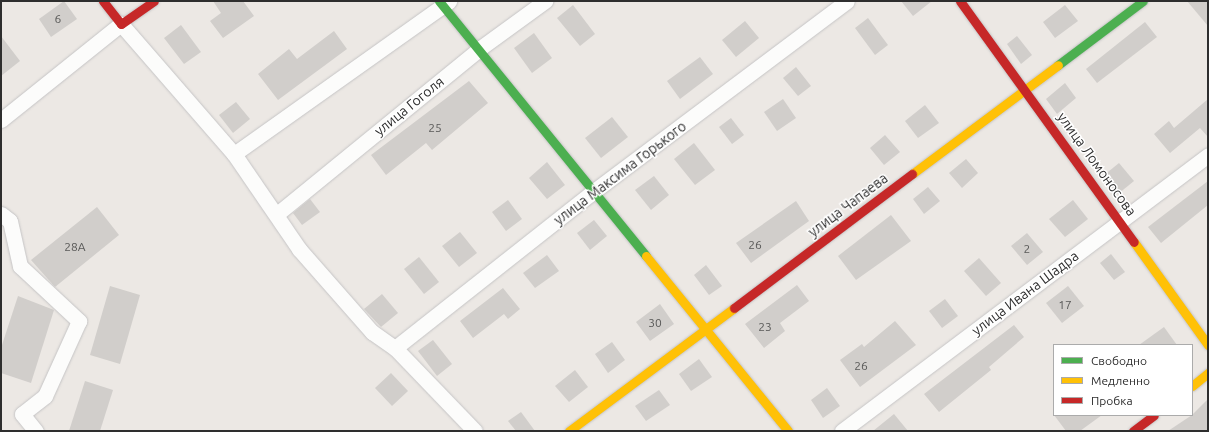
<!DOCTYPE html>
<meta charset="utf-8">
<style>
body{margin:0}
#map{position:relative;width:1209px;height:432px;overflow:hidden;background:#ece8e4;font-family:Ubuntu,sans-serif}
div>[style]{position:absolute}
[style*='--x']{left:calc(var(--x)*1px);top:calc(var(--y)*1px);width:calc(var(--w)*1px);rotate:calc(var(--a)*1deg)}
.building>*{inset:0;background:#d1cecb}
.roads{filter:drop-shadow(0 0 1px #c5c4c5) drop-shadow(0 0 1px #c5c4c5)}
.street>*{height:15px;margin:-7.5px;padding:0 7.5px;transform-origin:7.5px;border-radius:7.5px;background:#fcfcfb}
.fast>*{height:9px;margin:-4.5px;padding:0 4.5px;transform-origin:4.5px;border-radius:4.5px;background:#4caf50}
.slow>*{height:9px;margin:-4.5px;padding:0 4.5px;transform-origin:4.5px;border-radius:4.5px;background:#ffc107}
.jam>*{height:9px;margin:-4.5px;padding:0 4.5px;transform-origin:4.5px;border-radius:4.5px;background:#c62828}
span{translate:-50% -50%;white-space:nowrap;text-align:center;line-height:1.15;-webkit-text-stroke:3px #fff;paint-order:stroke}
.number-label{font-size:12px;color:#585857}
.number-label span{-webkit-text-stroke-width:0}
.street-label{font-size:14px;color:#2e2e2e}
.frame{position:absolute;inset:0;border:2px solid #2e2e2e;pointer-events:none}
.legend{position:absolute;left:1053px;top:344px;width:140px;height:72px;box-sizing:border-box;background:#fff;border:1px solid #ababab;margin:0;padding:5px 7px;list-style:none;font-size:12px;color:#2e2e2e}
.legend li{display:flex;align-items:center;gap:8px;height:20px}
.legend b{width:20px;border:1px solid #ababab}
</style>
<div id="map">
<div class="building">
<div style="clip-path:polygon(64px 1px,77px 19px,51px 37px,39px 19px)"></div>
<div style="clip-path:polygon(213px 1px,243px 1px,254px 16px,223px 38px,210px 21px,221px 13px)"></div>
<div style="clip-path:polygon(901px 1px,932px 1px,913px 16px)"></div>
<div style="clip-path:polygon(1187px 1px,1208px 1px,1208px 26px)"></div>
<div style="clip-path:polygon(573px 5px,595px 34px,580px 46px,557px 18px)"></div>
<div style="clip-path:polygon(1065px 5px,1078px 21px,1055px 38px,1043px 22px)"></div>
<div style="clip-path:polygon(868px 18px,888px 45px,875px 55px,855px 28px)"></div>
<div style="clip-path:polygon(745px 21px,759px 38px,736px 57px,722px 40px)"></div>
<div style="clip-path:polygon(1145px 22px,1157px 37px,1097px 83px,1086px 69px)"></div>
<div style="clip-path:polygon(181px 25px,201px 52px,184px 64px,164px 38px)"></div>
<div style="clip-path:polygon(334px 31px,347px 49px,278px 100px,258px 74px,289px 49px,297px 59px)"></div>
<div style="clip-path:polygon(534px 33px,552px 58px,532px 73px,514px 48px)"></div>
<div style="clip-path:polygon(1px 36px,20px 61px,1px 76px)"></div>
<div style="clip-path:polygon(1017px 36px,1032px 55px,1021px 64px,1007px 44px)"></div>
<div style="clip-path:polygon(700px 57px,713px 74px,680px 99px,667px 81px)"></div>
<div style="clip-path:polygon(796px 67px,811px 86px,798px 96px,783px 78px)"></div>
<div style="clip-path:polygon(469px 81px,488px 103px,432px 150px,426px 143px,386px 175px,371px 155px)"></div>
<div style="clip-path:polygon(1065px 83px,1076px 98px,1057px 114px,1046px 99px)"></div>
<div style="clip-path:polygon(783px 99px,796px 118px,777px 131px,764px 112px)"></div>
<div style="clip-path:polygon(1208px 99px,1208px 137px,1200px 128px,1170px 153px,1154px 134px,1169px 121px,1174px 128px)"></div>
<div style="clip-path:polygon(236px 102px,250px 119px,233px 133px,219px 115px)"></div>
<div style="clip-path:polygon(925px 105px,939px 123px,918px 138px,905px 121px)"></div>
<div style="clip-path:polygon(612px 117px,628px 137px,601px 158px,585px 138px)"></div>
<div style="clip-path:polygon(731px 118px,744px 135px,732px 144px,719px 127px)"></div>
<div style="clip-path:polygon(885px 135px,900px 152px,884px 165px,870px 148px)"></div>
<div style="clip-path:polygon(694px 143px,715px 170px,695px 185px,674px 159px)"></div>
<div style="clip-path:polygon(966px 159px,978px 173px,962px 188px,949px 173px)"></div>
<div style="clip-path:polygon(547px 162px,565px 185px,547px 199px,529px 178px)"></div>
<div style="clip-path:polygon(1119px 163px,1134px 181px,1118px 194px,1103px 176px)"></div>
<div style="clip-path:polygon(654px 176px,669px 195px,651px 210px,635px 190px)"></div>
<div style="clip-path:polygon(1208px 181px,1208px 205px,1161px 243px,1148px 227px)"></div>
<div style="clip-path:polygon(928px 187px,940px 201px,924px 214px,913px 199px)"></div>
<div style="clip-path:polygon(310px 199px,320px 212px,302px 225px,293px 213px)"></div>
<div style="clip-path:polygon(508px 200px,522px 219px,506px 231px,492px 212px)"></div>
<div style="clip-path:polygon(1073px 200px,1088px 219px,1065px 237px,1049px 219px)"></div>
<div style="clip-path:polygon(796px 201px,809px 221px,751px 263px,736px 243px)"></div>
<div style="clip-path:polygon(97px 207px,119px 235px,55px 287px,31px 260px)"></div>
<div style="clip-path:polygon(891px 215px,911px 241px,856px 280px,838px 256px)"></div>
<div style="clip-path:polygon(594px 220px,607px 236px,590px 250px,577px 233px)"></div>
<div style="clip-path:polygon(460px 232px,477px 253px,459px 267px,442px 246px)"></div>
<div style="clip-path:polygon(1027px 233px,1043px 252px,1027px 265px,1011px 246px)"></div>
<div style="clip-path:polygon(1111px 254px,1125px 272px,1114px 280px,1100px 263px)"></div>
<div style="clip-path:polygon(547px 255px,559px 271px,535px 288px,523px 273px)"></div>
<div style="clip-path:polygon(419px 257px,439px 282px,424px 294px,404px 269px)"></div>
<div style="clip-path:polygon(979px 258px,1001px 283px,986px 296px,964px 271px)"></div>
<div style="clip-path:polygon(706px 265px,722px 286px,709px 295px,694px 275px)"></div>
<div style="clip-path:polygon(797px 285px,809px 301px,780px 323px,785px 331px,764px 348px,745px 324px)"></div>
<div style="clip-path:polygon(110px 286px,140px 295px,120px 364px,90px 355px)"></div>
<div style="clip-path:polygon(1068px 286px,1084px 306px,1062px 323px,1046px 303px)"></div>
<div style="clip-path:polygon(503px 288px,520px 309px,508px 319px,504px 314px,473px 338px,460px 321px)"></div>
<div style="clip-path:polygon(382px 294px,398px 313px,381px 327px,364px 309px)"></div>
<div style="clip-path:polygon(18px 296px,54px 310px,31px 383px,1px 373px,1px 348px)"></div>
<div style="clip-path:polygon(945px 299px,958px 316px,942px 328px,929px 311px)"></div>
<div style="clip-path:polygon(660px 304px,674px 324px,650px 341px,636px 322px)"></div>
<div style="clip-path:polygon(895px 321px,916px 345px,860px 387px,840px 360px,862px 344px,864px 347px)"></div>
<div style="clip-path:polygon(1014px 325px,1024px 337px,989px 367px,991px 370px,939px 412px,924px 394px)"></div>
<div style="clip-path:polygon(1164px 327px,1177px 345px,1139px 345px)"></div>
<div style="clip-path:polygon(433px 340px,452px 364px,437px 376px,418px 351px)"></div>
<div style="clip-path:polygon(612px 342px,625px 360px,608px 373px,595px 354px)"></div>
<div style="clip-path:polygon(699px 359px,712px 377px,691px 391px,679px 374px)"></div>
<div style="clip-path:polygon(575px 370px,588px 387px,569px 402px,555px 386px)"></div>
<div style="clip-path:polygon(391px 373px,408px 391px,392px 406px,375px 388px)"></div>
<div style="clip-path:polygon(85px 381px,113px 390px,100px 431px,69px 431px)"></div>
<div style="clip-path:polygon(827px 388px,840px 406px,823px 418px,811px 400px)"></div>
<div style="clip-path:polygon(659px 390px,670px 405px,646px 421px,635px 406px)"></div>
<div style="clip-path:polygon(1208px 399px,1208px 431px,1168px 431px,1192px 415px)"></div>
<div style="clip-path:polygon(521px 412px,535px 431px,516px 431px,508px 421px)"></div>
<div style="clip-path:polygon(894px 414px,908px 431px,873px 431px)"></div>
<div style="clip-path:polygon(1054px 415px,1102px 415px,1080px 431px,1066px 431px)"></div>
</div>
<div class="roads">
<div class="street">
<div style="--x:1;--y:120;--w:154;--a:-38.7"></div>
<div style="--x:121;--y:24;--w:172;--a:49"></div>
<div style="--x:234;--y:154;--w:115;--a:55.6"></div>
<div style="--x:299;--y:249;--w:111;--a:48.7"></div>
<div style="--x:372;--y:332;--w:28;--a:35"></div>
<div style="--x:395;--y:348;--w:115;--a:46.1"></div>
<div style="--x:234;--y:154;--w:264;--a:-35.4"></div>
<div style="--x:1;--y:214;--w:11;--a:38"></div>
<div style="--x:10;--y:221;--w:46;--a:77.5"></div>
<div style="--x:20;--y:266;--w:81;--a:43"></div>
<div style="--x:79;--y:321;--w:82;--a:114.4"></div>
<div style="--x:45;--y:396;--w:29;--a:142"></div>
<div style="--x:22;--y:414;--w:22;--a:51"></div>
<div style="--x:277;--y:214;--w:261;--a:-39.2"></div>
<div style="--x:479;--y:49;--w:82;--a:-36"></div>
<div style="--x:395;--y:348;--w:253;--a:-38.3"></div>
<div style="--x:594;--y:191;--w:316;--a:-36.9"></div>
<div style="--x:842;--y:431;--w:458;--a:-37"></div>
</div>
<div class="fast">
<div style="--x:439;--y:1;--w:328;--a:50.9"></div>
<div style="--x:1058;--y:65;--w:106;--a:-37"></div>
</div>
<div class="slow">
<div style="--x:912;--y:174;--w:182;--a:-36.7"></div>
<div style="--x:1134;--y:242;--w:127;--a:54.3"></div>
<div style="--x:646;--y:256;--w:225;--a:50.9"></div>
<div style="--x:1192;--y:386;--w:21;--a:-39"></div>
<div style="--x:569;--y:431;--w:206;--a:-36.7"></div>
</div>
<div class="jam">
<div style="--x:103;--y:1;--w:29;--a:52"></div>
<div style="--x:121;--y:24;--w:40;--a:-34.9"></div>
<div style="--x:960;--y:1;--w:297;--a:54.2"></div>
<div style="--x:734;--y:308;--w:223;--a:-37"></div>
<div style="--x:1133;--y:431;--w:26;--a:-37"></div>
</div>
</div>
<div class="number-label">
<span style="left:58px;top:19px">6</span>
<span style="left:435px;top:128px">25</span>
<span style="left:755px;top:245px">26</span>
<span style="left:75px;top:247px">28А</span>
<span style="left:1027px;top:249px">2</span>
<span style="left:1065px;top:305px">17</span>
<span style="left:655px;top:323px">30</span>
<span style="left:765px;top:327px">23</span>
<span style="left:861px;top:366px">26</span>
</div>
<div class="street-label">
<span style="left:409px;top:106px;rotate:-39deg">улица Гоголя</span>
<span style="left:1097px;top:164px;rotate:54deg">улица Ломоносова</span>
<span style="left:620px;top:173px;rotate:-37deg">улица Максима Горького</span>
<span style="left:848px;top:205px;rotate:-37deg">улица Чапаева</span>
<span style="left:1025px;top:293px;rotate:-37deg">улица Ивана Шадра</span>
</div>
<div class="frame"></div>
<ul class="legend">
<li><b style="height:5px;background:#4caf50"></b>Свободно</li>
<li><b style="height:5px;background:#ffc107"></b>Медленно</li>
<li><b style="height:5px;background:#c62828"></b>Пробка</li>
</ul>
</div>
